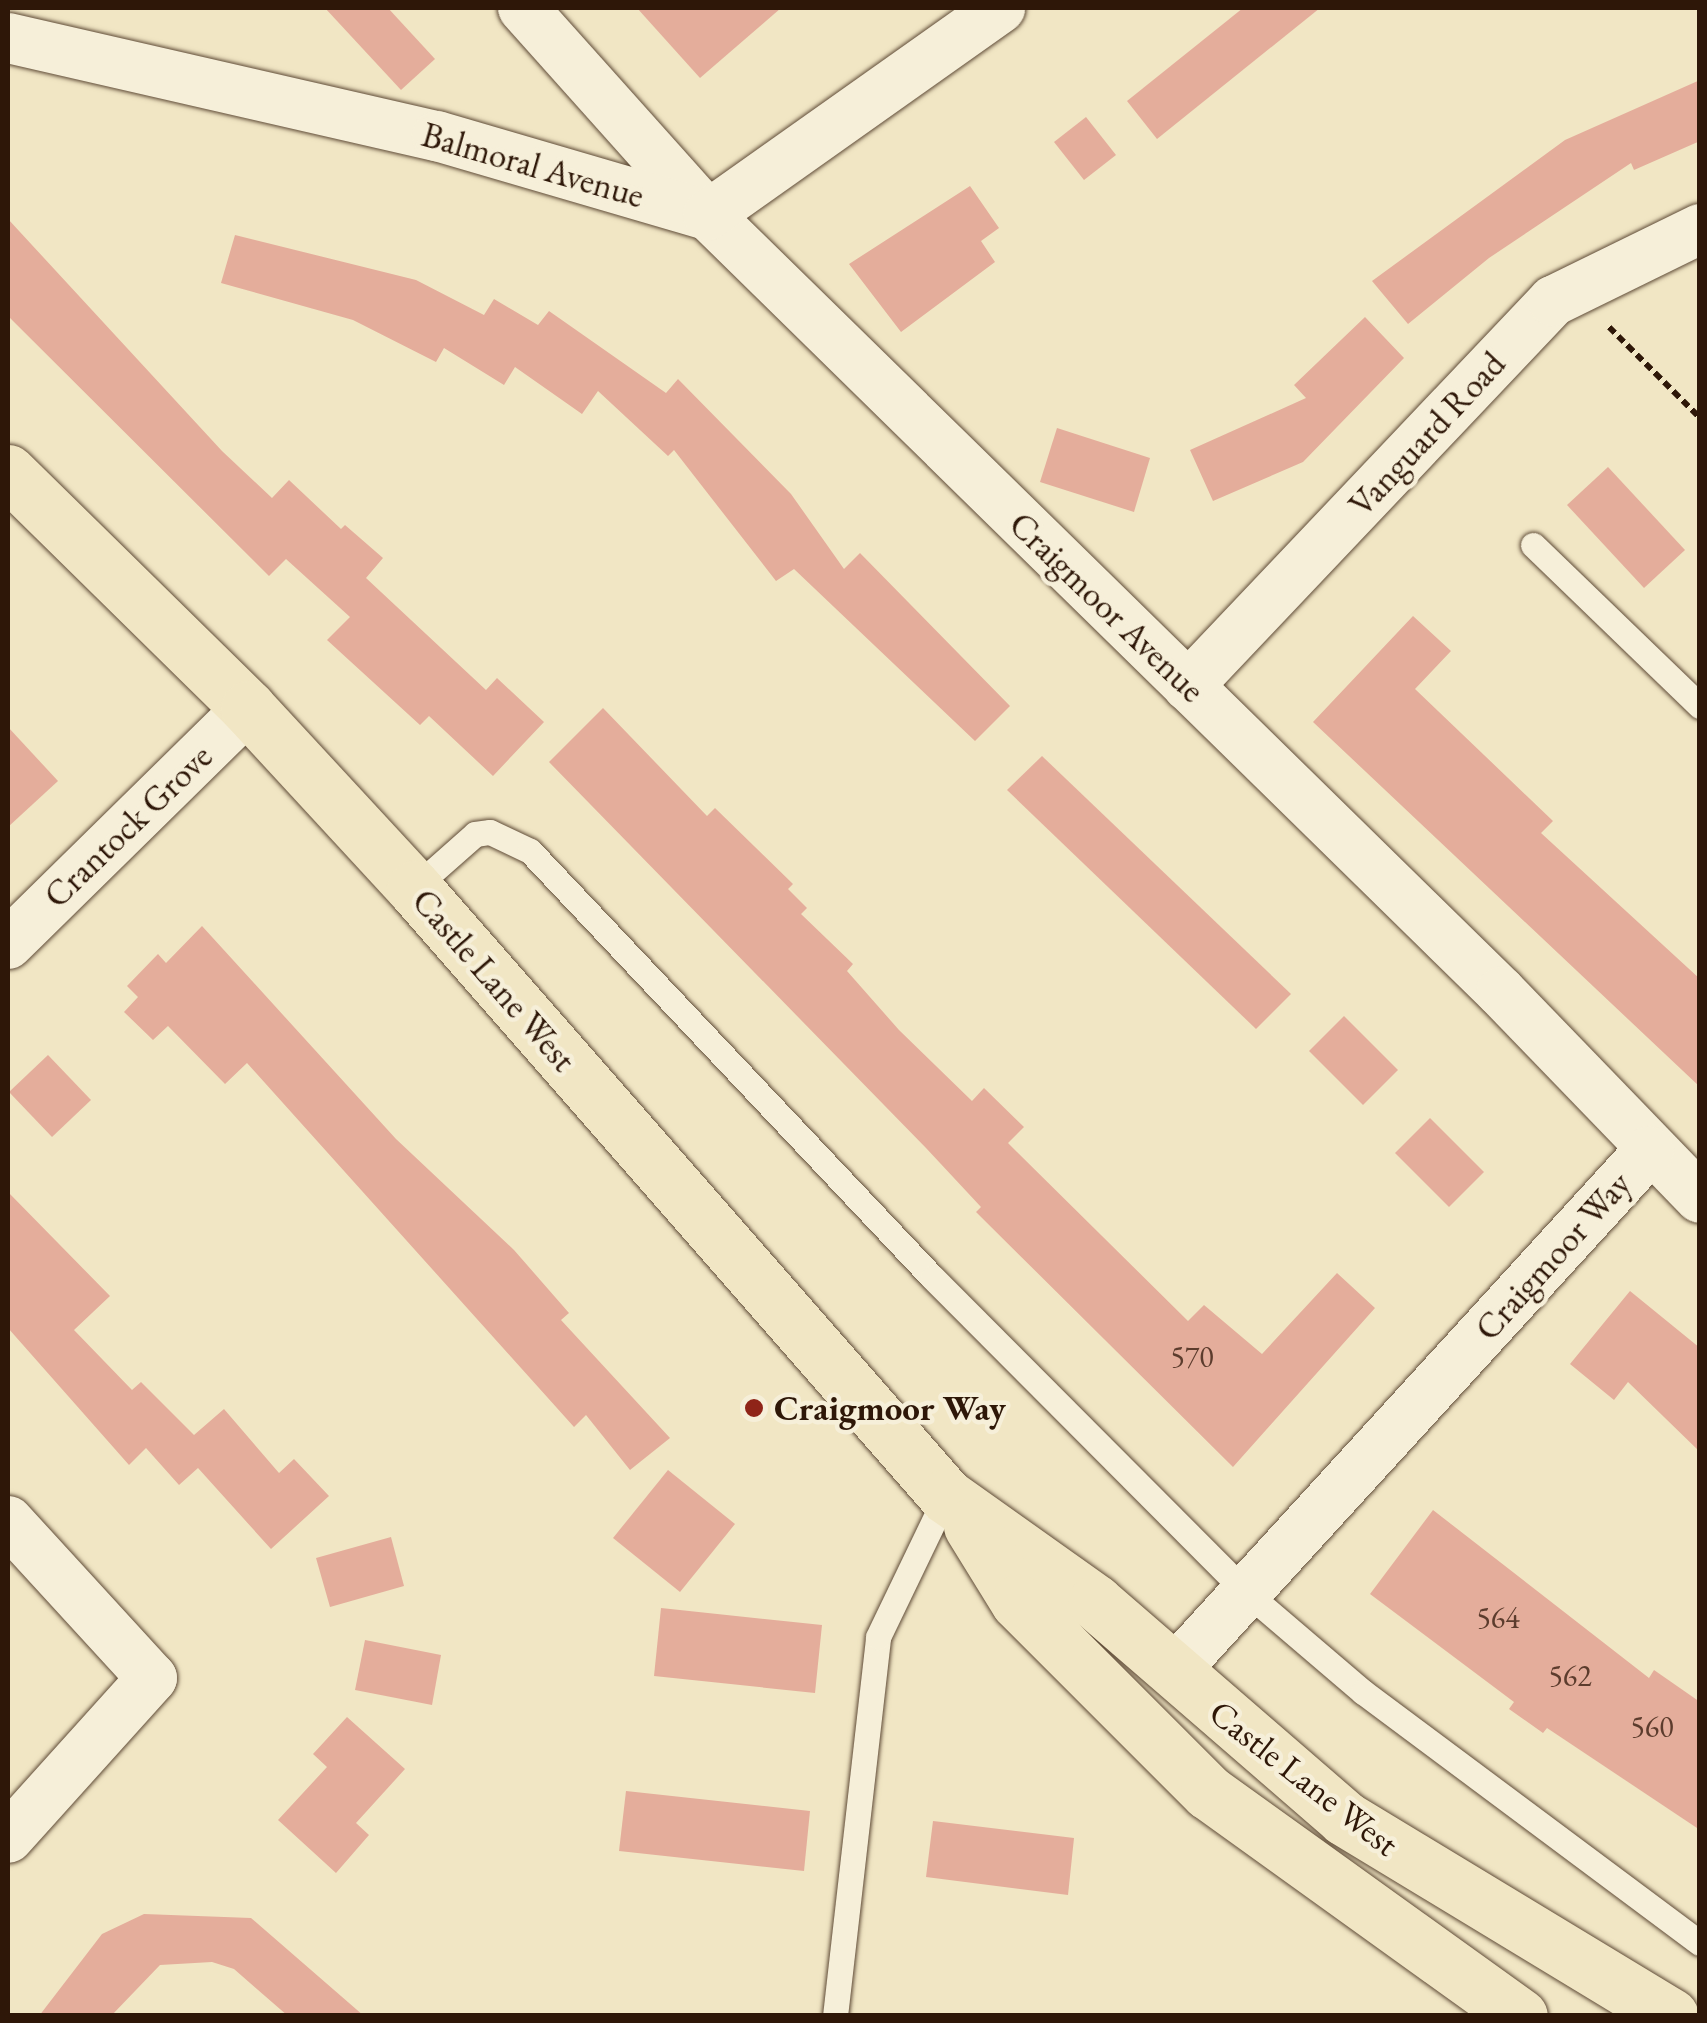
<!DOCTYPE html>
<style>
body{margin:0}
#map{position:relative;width:1707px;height:2023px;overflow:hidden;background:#f1e6c4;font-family:"EB Garamond",serif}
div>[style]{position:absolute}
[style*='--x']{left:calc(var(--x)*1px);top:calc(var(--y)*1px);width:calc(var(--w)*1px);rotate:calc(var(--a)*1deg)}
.building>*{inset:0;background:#e4ad9b}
.path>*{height:6px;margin-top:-3px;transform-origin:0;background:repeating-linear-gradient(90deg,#2e1708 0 8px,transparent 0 13px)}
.roads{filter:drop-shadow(0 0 2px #5f4b37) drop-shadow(0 0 2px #5f4b37)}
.lane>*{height:25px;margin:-12.5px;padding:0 12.5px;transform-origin:12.5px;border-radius:12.5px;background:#f6efd9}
.street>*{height:50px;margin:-25px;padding:0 25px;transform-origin:25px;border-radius:25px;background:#f6efd9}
.primary>*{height:55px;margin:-27.5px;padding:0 27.5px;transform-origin:27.5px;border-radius:27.5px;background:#f1e6c4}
.dots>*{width:28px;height:28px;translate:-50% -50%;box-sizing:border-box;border:5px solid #f6efd9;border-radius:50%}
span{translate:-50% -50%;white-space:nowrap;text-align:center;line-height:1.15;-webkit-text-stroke:9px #f6efd9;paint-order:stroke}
.number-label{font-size:30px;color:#5c3c2d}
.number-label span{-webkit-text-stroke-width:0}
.street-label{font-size:35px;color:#2e1708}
.poi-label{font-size:35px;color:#2e1708;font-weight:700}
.left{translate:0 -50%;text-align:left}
.frame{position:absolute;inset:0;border:10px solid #2e1708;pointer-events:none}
</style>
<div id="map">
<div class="building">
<div style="clip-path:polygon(325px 8px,388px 8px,435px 59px,401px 90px)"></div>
<div style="clip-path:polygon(637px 8px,781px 8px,700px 78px)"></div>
<div style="clip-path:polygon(1243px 8px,1320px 8px,1157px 139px,1127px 101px)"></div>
<div style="clip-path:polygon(1700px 80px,1700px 141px,1634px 170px,1631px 163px,1489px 258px,1408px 324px,1372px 281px,1565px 140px)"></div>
<div style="clip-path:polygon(1086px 117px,1116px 155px,1084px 180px,1054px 142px)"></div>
<div style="clip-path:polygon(970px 186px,999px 228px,981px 241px,995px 262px,901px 332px,849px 264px)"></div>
<div style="clip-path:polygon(8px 219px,222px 451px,272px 498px,289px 480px,341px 529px,345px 525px,383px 558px,366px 578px,486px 690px,497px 678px,544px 722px,493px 776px,429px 716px,420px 725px,327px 640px,350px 617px,286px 559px,269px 576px,8px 316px)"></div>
<div style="clip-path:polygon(235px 235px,416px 280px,484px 315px,494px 299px,538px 325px,549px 311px,666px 393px,678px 379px,791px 494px,844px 569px,860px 553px,1010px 706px,975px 741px,794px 569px,776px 581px,674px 450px,668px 456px,598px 391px,582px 414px,515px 367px,504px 385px,444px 348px,436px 362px,353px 320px,221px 283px)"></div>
<div style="clip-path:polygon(1365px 317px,1404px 358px,1303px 462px,1213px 501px,1190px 450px,1306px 398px,1294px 385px)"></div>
<div style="clip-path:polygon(1057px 428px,1150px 458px,1134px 512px,1040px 482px)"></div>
<div style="clip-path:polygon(1608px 467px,1685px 550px,1644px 588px,1567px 505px)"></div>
<div style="clip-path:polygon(1413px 616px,1451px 651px,1415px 689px,1553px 821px,1541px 833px,1700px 979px,1700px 1087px,1313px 722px)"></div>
<div style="clip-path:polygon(603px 708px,707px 816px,715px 808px,793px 884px,788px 889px,807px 908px,801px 914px,853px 964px,847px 971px,899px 1030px,972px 1101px,984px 1088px,1024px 1127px,1008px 1143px,1188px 1321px,1204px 1305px,1262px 1354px,1337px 1273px,1375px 1308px,1233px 1467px,976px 1212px,981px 1207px,926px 1148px,549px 762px)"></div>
<div style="clip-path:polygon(8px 727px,58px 781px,8px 827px)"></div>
<div style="clip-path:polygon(1042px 756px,1291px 994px,1256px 1029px,1007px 790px)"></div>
<div style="clip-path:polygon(202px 926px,396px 1139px,514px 1250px,569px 1313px,561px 1320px,670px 1438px,630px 1470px,586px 1415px,574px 1427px,247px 1063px,225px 1084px,168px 1026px,153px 1040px,124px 1012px,138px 997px,127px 986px,158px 954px,166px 963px)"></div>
<div style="clip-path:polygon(1344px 1016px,1398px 1070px,1363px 1105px,1309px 1051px)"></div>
<div style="clip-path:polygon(48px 1055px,91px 1100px,52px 1137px,9px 1092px)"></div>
<div style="clip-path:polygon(1430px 1118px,1484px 1172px,1449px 1207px,1395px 1153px)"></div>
<div style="clip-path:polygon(8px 1192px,110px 1296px,74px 1330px,132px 1390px,141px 1382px,194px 1435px,224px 1409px,279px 1473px,294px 1459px,329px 1496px,271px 1549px,198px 1468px,179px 1485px,146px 1448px,129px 1465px,8px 1328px)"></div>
<div style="clip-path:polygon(1630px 1291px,1700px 1348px,1700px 1452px,1628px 1382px,1614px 1400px,1570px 1364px)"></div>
<div style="clip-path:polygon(668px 1470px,735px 1524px,680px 1592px,613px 1538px)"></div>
<div style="clip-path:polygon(1433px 1510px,1649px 1678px,1654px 1670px,1700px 1702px,1700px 1830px,1547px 1728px,1543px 1733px,1509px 1709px,1514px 1702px,1370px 1594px)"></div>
<div style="clip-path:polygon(391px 1537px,404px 1586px,330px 1607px,316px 1558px)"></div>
<div style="clip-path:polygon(661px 1608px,822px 1625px,815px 1693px,654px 1676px)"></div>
<div style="clip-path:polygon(365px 1640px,441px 1655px,432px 1705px,355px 1690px)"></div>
<div style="clip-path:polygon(347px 1717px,405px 1769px,356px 1823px,369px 1835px,336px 1873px,278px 1820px,327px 1767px,313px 1754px)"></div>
<div style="clip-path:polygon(626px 1791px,810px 1811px,804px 1871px,619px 1851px)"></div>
<div style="clip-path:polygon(933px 1821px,1074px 1838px,1068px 1895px,926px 1877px)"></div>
<div style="clip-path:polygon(144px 1914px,251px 1918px,364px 2016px,288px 2016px,234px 1969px,212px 1962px,160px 1965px,111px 2016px,39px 2016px,102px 1934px)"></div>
</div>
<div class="path">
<div style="--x:1609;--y:327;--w:129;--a:45"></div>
</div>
<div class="roads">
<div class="lane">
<div style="--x:1533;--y:545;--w:232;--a:44"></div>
<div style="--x:414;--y:888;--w:81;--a:-41.5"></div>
<div style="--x:475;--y:834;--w:15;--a:-8"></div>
<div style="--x:490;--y:832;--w:44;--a:25.4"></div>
<div style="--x:530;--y:851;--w:587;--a:46.66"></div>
<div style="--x:933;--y:1278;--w:443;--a:45.1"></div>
<div style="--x:1246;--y:1592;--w:154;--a:40.5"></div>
<div style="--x:1363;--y:1692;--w:420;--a:36.7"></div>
<div style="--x:835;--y:2016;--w:381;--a:-83.5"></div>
<div style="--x:878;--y:1637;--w:157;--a:-64.3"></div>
</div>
<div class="street">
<div style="--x:523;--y:8;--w:278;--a:48.2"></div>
<div style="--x:708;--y:215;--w:1110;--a:44.42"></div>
<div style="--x:1501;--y:992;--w:286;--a:46"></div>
<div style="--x:8;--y:38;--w:440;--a:12.9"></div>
<div style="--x:437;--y:136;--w:282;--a:16.3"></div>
<div style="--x:708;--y:215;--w:358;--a:-35.3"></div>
<div style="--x:1188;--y:686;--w:531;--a:-46.53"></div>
<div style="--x:1553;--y:301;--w:164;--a:-26.1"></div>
<div style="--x:8;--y:944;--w:337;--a:-44.5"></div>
<div style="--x:8;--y:1521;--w:213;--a:47.5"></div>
<div style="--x:152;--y:1678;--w:215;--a:132"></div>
<div style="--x:1174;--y:1671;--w:704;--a:-47.59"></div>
</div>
<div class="primary">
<div style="--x:8;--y:472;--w:337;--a:44.5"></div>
<div style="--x:248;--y:708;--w:245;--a:47.3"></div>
<div style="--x:414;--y:888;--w:808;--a:48.81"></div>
<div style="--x:946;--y:1496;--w:183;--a:35.4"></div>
<div style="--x:1095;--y:1602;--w:330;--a:40.9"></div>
<div style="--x:1344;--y:1818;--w:382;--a:31.2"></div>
<div style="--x:971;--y:1526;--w:89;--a:58.3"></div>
<div style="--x:1018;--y:1602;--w:269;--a:45"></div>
<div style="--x:1208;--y:1792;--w:384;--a:35.7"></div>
</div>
</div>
<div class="dots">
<div style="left:754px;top:1408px;background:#8f2418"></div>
</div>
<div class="number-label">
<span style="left:1192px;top:1357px">570</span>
<span style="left:1498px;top:1618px">564</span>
<span style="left:1570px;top:1676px">562</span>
<span style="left:1652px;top:1727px">560</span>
</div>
<div class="street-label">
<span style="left:533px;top:165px;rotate:16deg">Balmoral Avenue</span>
<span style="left:1427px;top:434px;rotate:-47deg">Vanguard Road</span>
<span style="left:1107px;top:607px;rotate:44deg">Craigmoor Avenue</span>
<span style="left:128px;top:826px;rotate:-44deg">Crantock Grove</span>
<span style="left:494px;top:980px;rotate:49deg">Castle Lane West</span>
<span style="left:1553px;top:1256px;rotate:-48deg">Craigmoor Way</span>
<span style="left:1304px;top:1778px;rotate:38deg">Castle Lane West</span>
</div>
<div class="poi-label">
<span class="left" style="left:774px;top:1408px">Craigmoor Way</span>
</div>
<div class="frame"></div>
</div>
